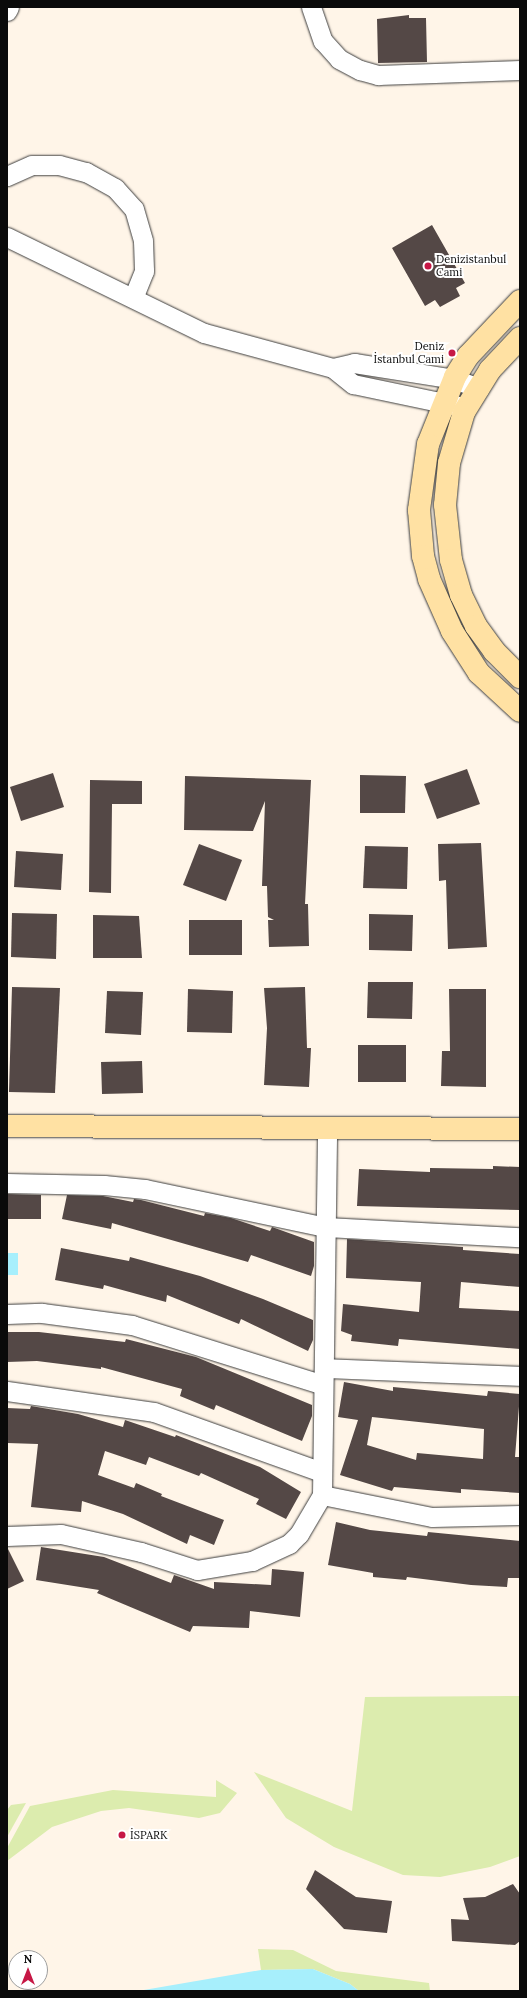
<!DOCTYPE html>
<meta charset="utf-8">
<style>
body{margin:0}
#map{position:relative;width:527px;height:1998px;overflow:hidden;background:#fff5e8;font-family:Lora,serif}
div>[style]{position:absolute}
[style*='--x']{left:calc(var(--x)*1px);top:calc(var(--y)*1px);width:calc(var(--w)*1px);rotate:calc(var(--a)*1deg)}
.green>*{inset:0;background:#dcecae}
.water>*{inset:0;background:#a7effc}
.building>*{inset:0;background:#544846}
.roads{filter:drop-shadow(0 0 1px #3d3d3d) drop-shadow(0 0 1px #3d3d3d)}
.street>*{height:19px;margin:-9.5px;padding:0 9.5px;transform-origin:9.5px;border-radius:9.5px;background:#fff}
.secondary>*{height:22px;margin:-11px;padding:0 11px;transform-origin:11px;border-radius:11px;background:#ffe1a3}
.dots>*{width:11px;height:11px;translate:-50% -50%;box-sizing:border-box;border:2px solid #fff;border-radius:50%}
span{translate:-50% -50%;white-space:nowrap;text-align:center;line-height:1.15;-webkit-text-stroke:4px #fff;paint-order:stroke}
.poi-label{font-size:11px;color:#0a0a0a}
.left{translate:0 -50%;text-align:left}
.right{translate:-100% -50%;text-align:right}
.frame{position:absolute;inset:0;border:8px solid #0a0a0a;pointer-events:none}
.north{position:absolute;left:8px;top:1950px;width:40px;height:40px;box-sizing:border-box;background:#fff;border:1px solid #9d9d9d;border-radius:50%;rotate:0deg;font-size:11px;font-weight:700;line-height:16px;text-align:center;color:#0a0a0a}
.north::after{content:'';display:block;margin:auto;width:14px;height:18px;background:#c61745;clip-path:polygon(50% 0,100% 100%,50% 72%,0 100%)}
</style>
<div id="map">
<div class="green">
<div style="clip-path:polygon(520px 1696px,520px 1856px,490px 1867px,440px 1877px,403px 1875px,334px 1847px,286px 1818px,254px 1772px,352px 1811px,365px 1697px)"></div>
<div style="clip-path:polygon(216px 1780px,237px 1793px,220px 1813px,199px 1818px,129px 1808px,101px 1811px,52px 1827px,7px 1861px,7px 1848px,30px 1806px,113px 1790px,216px 1797px)"></div>
<div style="clip-path:polygon(26px 1803px,7px 1837px,7px 1810px,11px 1805px)"></div>
<div style="clip-path:polygon(258px 1949px,293px 1950px,336px 1971px,429px 1983px,430px 1991px,359px 1991px,350px 1984px,313px 1969px,261px 1970px)"></div>
</div>
<div class="water">
<div style="clip-path:polygon(7px 1253px,18px 1253px,18px 1275px,7px 1275px)"></div>
<div style="clip-path:polygon(313px 1969px,350px 1984px,359px 1991px,138px 1991px,261px 1970px)"></div>
</div>
<div class="building">
<div style="clip-path:polygon(409px 15px,409px 18px,426px 18px,427px 62px,378px 63px,377px 19px)"></div>
<div style="clip-path:polygon(432px 225px,465px 283px,456px 288px,460px 296px,440px 307px,435px 300px,425px 306px,392px 248px)"></div>
<div style="clip-path:polygon(467px 769px,480px 804px,437px 819px,424px 784px)"></div>
<div style="clip-path:polygon(53px 773px,64px 807px,21px 821px,10px 787px)"></div>
<div style="clip-path:polygon(360px 775px,406px 776px,405px 813px,360px 813px)"></div>
<div style="clip-path:polygon(185px 776px,311px 780px,305px 904px,308px 904px,309px 946px,269px 947px,268px 920px,274px 920px,268px 917px,267px 886px,262px 886px,265px 801px,253px 831px,184px 830px)"></div>
<div style="clip-path:polygon(90px 780px,142px 781px,142px 804px,112px 804px,111px 893px,89px 892px)"></div>
<div style="clip-path:polygon(481px 843px,487px 947px,448px 949px,446px 880px,439px 881px,438px 844px)"></div>
<div style="clip-path:polygon(199px 844px,242px 860px,226px 901px,183px 885px)"></div>
<div style="clip-path:polygon(365px 846px,408px 847px,407px 889px,363px 888px)"></div>
<div style="clip-path:polygon(16px 851px,63px 854px,61px 890px,14px 887px)"></div>
<div style="clip-path:polygon(12px 913px,57px 914px,56px 959px,11px 957px)"></div>
<div style="clip-path:polygon(369px 914px,413px 915px,412px 951px,369px 950px)"></div>
<div style="clip-path:polygon(93px 915px,139px 916px,142px 958px,93px 958px)"></div>
<div style="clip-path:polygon(189px 920px,242px 920px,242px 955px,189px 955px)"></div>
<div style="clip-path:polygon(368px 982px,413px 982px,412px 1019px,367px 1018px)"></div>
<div style="clip-path:polygon(12px 987px,60px 988px,55px 1093px,9px 1092px)"></div>
<div style="clip-path:polygon(305px 987px,307px 1048px,311px 1048px,309px 1087px,264px 1085px,267px 1028px,264px 988px)"></div>
<div style="clip-path:polygon(188px 989px,233px 991px,232px 1033px,187px 1032px)"></div>
<div style="clip-path:polygon(449px 989px,486px 989px,486px 1087px,441px 1086px,442px 1051px,450px 1051px)"></div>
<div style="clip-path:polygon(107px 991px,143px 992px,141px 1035px,105px 1033px)"></div>
<div style="clip-path:polygon(358px 1045px,406px 1045px,406px 1082px,358px 1082px)"></div>
<div style="clip-path:polygon(142px 1061px,143px 1093px,102px 1094px,101px 1062px)"></div>
<div style="clip-path:polygon(493px 1166px,520px 1167px,520px 1210px,357px 1206px,359px 1169px,430px 1172px,430px 1168px,493px 1169px)"></div>
<div style="clip-path:polygon(7px 1194px,41px 1195px,41px 1219px,7px 1219px)"></div>
<div style="clip-path:polygon(67px 1195px,103px 1196px,133px 1202px,134px 1199px,141px 1200px,204px 1216px,205px 1213px,231px 1218px,270px 1231px,272px 1227px,314px 1242px,314px 1266px,311px 1276px,251px 1255px,248px 1262px,112px 1223px,111px 1229px,62px 1219px)"></div>
<div style="clip-path:polygon(347px 1239px,463px 1247px,463px 1250px,520px 1254px,520px 1287px,461px 1282px,459px 1308px,520px 1311px,520px 1349px,399px 1339px,398px 1346px,351px 1341px,352px 1335px,341px 1331px,343px 1304px,419px 1312px,421px 1282px,346px 1278px)"></div>
<div style="clip-path:polygon(61px 1248px,129px 1261px,130px 1257px,200px 1276px,263px 1299px,313px 1320px,313px 1340px,308px 1351px,241px 1319px,239px 1324px,167px 1295px,166px 1302px,104px 1285px,103px 1289px,55px 1280px)"></div>
<div style="clip-path:polygon(7px 1332px,39px 1332px,125px 1342px,126px 1339px,196px 1357px,312px 1405px,312px 1416px,302px 1441px,216px 1405px,214px 1410px,180px 1396px,182px 1389px,101px 1367px,101px 1369px,37px 1361px,7px 1362px)"></div>
<div style="clip-path:polygon(evenodd,344px 1382px,393px 1391px,393px 1387px,487px 1396px,488px 1391px,520px 1394px,515px 1457px,520px 1457px,520px 1493px,461px 1489px,461px 1493px,394px 1487px,392px 1491px,340px 1475px,358px 1420px,338px 1417px,344px 1382px,372px 1417px,484px 1429px,483px 1459px,417px 1453px,416px 1460px,367px 1445px,372px 1417px)"></div>
<div style="clip-path:polygon(31px 1406px,78px 1414px,123px 1427px,125px 1420px,175px 1437px,176px 1435px,260px 1467px,301px 1492px,286px 1519px,256px 1504px,259px 1499px,201px 1473px,199px 1476px,149px 1457px,146px 1465px,105px 1451px,98px 1475px,134px 1488px,136px 1483px,162px 1494px,161px 1496px,224px 1520px,214px 1545px,190px 1535px,187px 1544px,123px 1514px,82px 1501px,81px 1512px,31px 1507px,38px 1444px,7px 1443px,7px 1408px,30px 1409px)"></div>
<div style="clip-path:polygon(336px 1522px,370px 1530px,427px 1536px,428px 1532px,520px 1541px,520px 1578px,508px 1578px,507px 1587px,471px 1585px,407px 1577px,406px 1580px,373px 1577px,373px 1573px,328px 1565px)"></div>
<div style="clip-path:polygon(7px 1547px,24px 1581px,7px 1589px)"></div>
<div style="clip-path:polygon(41px 1547px,104px 1557px,171px 1583px,174px 1575px,214px 1589px,214px 1582px,271px 1585px,272px 1569px,304px 1572px,300px 1617px,250px 1611px,249px 1628px,193px 1626px,190px 1632px,97px 1593px,99px 1590px,36px 1580px)"></div>
<div style="clip-path:polygon(315px 1870px,356px 1897px,392px 1901px,387px 1933px,344px 1929px,306px 1889px)"></div>
<div style="clip-path:polygon(513px 1884px,520px 1894px,520px 1941px,515px 1945px,452px 1941px,451px 1919px,469px 1920px,463px 1898px,485px 1897px)"></div>
</div>
<div class="roads">
<div class="street">
<div style="--x:311;--y:7;--w:36;--a:71"></div>
<div style="--x:323;--y:41;--w:24;--a:48"></div>
<div style="--x:339;--y:59;--w:24;--a:28"></div>
<div style="--x:360;--y:70;--w:19;--a:16"></div>
<div style="--x:378;--y:75;--w:142;--a:-2"></div>
<div style="--x:7;--y:11;--w:4;--a:-63"></div>
<div style="--x:7;--y:176;--w:27;--a:-24"></div>
<div style="--x:32;--y:165;--w:27;--a:0"></div>
<div style="--x:59;--y:165;--w:28;--a:15"></div>
<div style="--x:86;--y:172;--w:33;--a:29"></div>
<div style="--x:115;--y:188;--w:28;--a:48"></div>
<div style="--x:134;--y:209;--w:33;--a:74"></div>
<div style="--x:143;--y:241;--w:30;--a:88"></div>
<div style="--x:144;--y:271;--w:29;--a:112"></div>
<div style="--x:7;--y:237;--w:219;--a:26"></div>
<div style="--x:204;--y:333;--w:134;--a:15.2"></div>
<div style="--x:333;--y:368;--w:26;--a:39"></div>
<div style="--x:353;--y:384;--w:107;--a:11.8"></div>
<div style="--x:333;--y:368;--w:22;--a:-13"></div>
<div style="--x:354;--y:363;--w:101;--a:9.1"></div>
<div style="--x:454;--y:379;--w:27;--a:20"></div>
<div style="--x:7;--y:1183;--w:97;--a:1.2"></div>
<div style="--x:104;--y:1185;--w:41;--a:5.6"></div>
<div style="--x:145;--y:1189;--w:185;--a:11.9"></div>
<div style="--x:326;--y:1227;--w:194;--a:3"></div>
<div style="--x:7;--y:1314;--w:35;--a:-2"></div>
<div style="--x:42;--y:1313;--w:91;--a:7.6"></div>
<div style="--x:132;--y:1325;--w:200;--a:17.4"></div>
<div style="--x:324;--y:1368;--w:196;--a:2.3"></div>
<div style="--x:7;--y:1391;--w:148;--a:8.1"></div>
<div style="--x:154;--y:1412;--w:178;--a:19.7"></div>
<div style="--x:322;--y:1495;--w:112;--a:11.3"></div>
<div style="--x:432;--y:1517;--w:88;--a:-1.3"></div>
<div style="--x:7;--y:1536;--w:54;--a:-2.1"></div>
<div style="--x:61;--y:1534;--w:82;--a:12.7"></div>
<div style="--x:141;--y:1552;--w:59;--a:17.8"></div>
<div style="--x:197;--y:1570;--w:56;--a:-9.3"></div>
<div style="--x:252;--y:1561;--w:41;--a:-24.7"></div>
<div style="--x:289;--y:1544;--w:14;--a:-45"></div>
<div style="--x:299;--y:1534;--w:45;--a:-59.5"></div>
<div style="--x:322;--y:1495;--w:368;--a:-89.2"></div>
</div>
<div class="secondary">
<div style="--x:520;--y:301;--w:76;--a:133.4"></div>
<div style="--x:468;--y:356;--w:25;--a:122"></div>
<div style="--x:455;--y:377;--w:72;--a:111.9"></div>
<div style="--x:428;--y:444;--w:67;--a:97.8"></div>
<div style="--x:419;--y:510;--w:46;--a:85"></div>
<div style="--x:423;--y:556;--w:24;--a:75"></div>
<div style="--x:429;--y:579;--w:57;--a:66.1"></div>
<div style="--x:452;--y:631;--w:50;--a:57.3"></div>
<div style="--x:479;--y:673;--w:56;--a:42.8"></div>
<div style="--x:520;--y:338;--w:44;--a:133.2"></div>
<div style="--x:490;--y:370;--w:49;--a:121.8"></div>
<div style="--x:464;--y:412;--w:53;--a:106.4"></div>
<div style="--x:449;--y:463;--w:42;--a:95.4"></div>
<div style="--x:445;--y:505;--w:55;--a:83.8"></div>
<div style="--x:451;--y:560;--w:36;--a:74"></div>
<div style="--x:461;--y:595;--w:34;--a:64"></div>
<div style="--x:476;--y:626;--w:31;--a:54"></div>
<div style="--x:494;--y:651;--w:37;--a:45"></div>
<div style="--x:7;--y:1126;--w:513;--a:0.34"></div>
</div>
</div>
<div class="dots">
<div style="left:428px;top:266px;background:#c61745"></div>
<div style="left:452px;top:353px;background:#c61745"></div>
<div style="left:122px;top:1835px;background:#c61745"></div>
</div>
<div class="poi-label">
<span class="left" style="left:436px;top:266px">Denizistanbul<br>Cami</span>
<span class="right" style="left:444px;top:353px">Deniz<br>İstanbul Cami</span>
<span class="left" style="left:130px;top:1835px">İSPARK</span>
</div>
<div class="frame"></div>
<div class="north">N</div>
</div>
